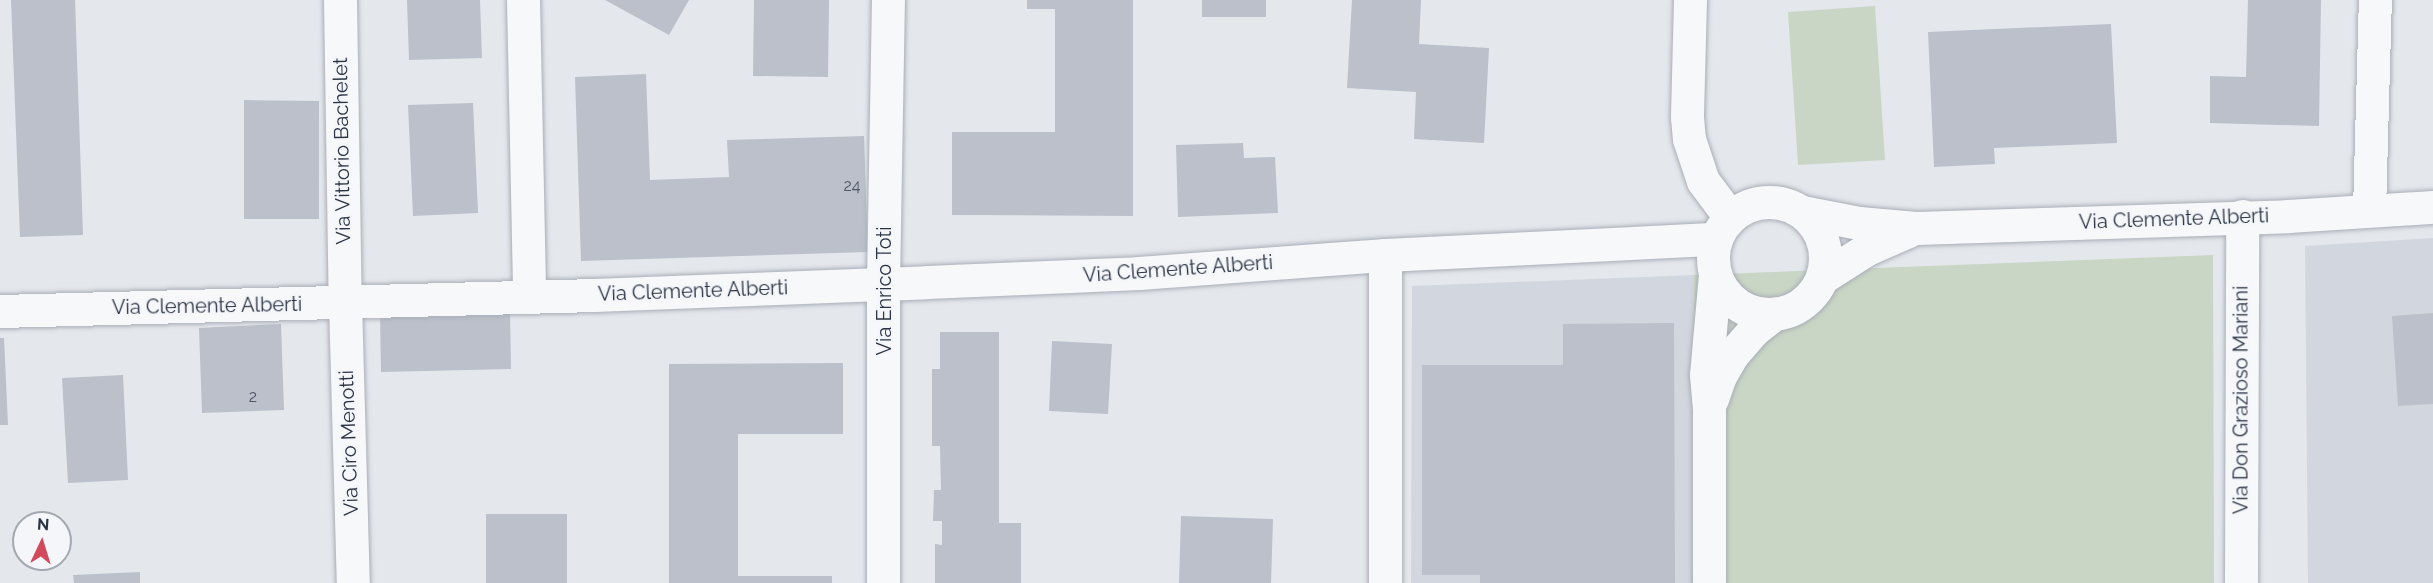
<!DOCTYPE html>
<style>
body{margin:0}
#map{position:relative;width:2433px;height:583px;overflow:hidden;background:#e4e7ec;font-family:Raleway,sans-serif}
div>[style]{position:absolute}
[style*='--x']{left:calc(var(--x)*1px);top:calc(var(--y)*1px);width:calc(var(--w)*1px);rotate:calc(var(--a)*1deg)}
.built>*{inset:0;background:#d2d6de}
.green>*{inset:0;background:#c9d6c5}
.building>*{inset:0;background:#bbc0ca}
.roads{filter:drop-shadow(0 0 2px #a9aeb7) drop-shadow(0 0 2px #a9aeb7)}
.street>*{height:33px;margin:-16.5px;padding:0 16.5px;transform-origin:16.5px;border-radius:16.5px;background:#f7f8fa}
.street>.ring{margin:-16.5px;padding:0;box-sizing:content-box;background:none;border:33px solid #f7f8fa;border-radius:50%}
span{translate:-50% -50%;white-space:nowrap;text-align:center;line-height:1.15;-webkit-text-stroke:4.5px #f4f6f9;paint-order:stroke}
.number-label{font-size:16px;color:#4f5766}
.number-label span{-webkit-text-stroke-width:0}
.street-label{font-size:20px;color:#2b3445}
.north{position:absolute;left:12px;top:511px;width:60px;height:60px;box-sizing:border-box;background:#f4f6f9;border:2px solid #a4a8b1;border-radius:50%;rotate:4deg;font-size:16px;font-weight:700;line-height:24px;text-align:center;color:#2b3445}
.north::after{content:'';display:block;margin:auto;width:21px;height:27px;background:#d1495b;clip-path:polygon(50% 0,100% 100%,50% 72%,0 100%)}
</style>
<div id="map">
<div class="built">
<div style="clip-path:polygon(2433px 238px,2433px 583px,2308px 583px,2305px 246px)"></div>
<div style="clip-path:polygon(1694px 275px,1692px 583px,1411px 583px,1412px 286px)"></div>
</div>
<div class="green">
<div style="clip-path:polygon(1875px 6px,1885px 160px,1798px 165px,1788px 12px)"></div>
<div style="clip-path:polygon(2213px 255px,2214px 583px,1692px 583px,1694px 275px)"></div>
</div>
<div class="building">
<div style="clip-path:polygon(11px 0,75px 0,83px 235px,20px 237px)"></div>
<div style="clip-path:polygon(407px 0,480px 0,482px 58px,409px 60px)"></div>
<div style="clip-path:polygon(605px 0,689px 0,669px 35px)"></div>
<div style="clip-path:polygon(754px 0,829px 0,828px 77px,753px 76px)"></div>
<div style="clip-path:polygon(1027px 0,1133px 0,1133px 216px,952px 215px,952px 132px,1055px 132px,1055px 9px,1027px 9px)"></div>
<div style="clip-path:polygon(1202px 0,1266px 0,1266px 17px,1202px 17px)"></div>
<div style="clip-path:polygon(1352px 0,1421px 0,1419px 44px,1489px 48px,1484px 143px,1414px 139px,1416px 92px,1347px 88px)"></div>
<div style="clip-path:polygon(2248px 0,2321px 0,2319px 126px,2210px 123px,2210px 76px,2246px 77px)"></div>
<div style="clip-path:polygon(2111px 24px,2117px 143px,1994px 148px,1995px 164px,1934px 167px,1928px 32px)"></div>
<div style="clip-path:polygon(646px 74px,650px 180px,729px 177px,727px 140px,864px 136px,868px 252px,581px 261px,575px 77px)"></div>
<div style="clip-path:polygon(244px 100px,319px 101px,319px 219px,244px 219px)"></div>
<div style="clip-path:polygon(473px 103px,478px 213px,413px 216px,408px 105px)"></div>
<div style="clip-path:polygon(1243px 143px,1244px 158px,1275px 157px,1278px 213px,1178px 217px,1176px 145px)"></div>
<div style="clip-path:polygon(510px 310px,511px 369px,381px 372px,380px 313px)"></div>
<div style="clip-path:polygon(2433px 313px,2433px 404px,2398px 406px,2392px 316px)"></div>
<div style="clip-path:polygon(1674px 323px,1675px 583px,1480px 583px,1480px 575px,1422px 575px,1422px 365px,1563px 365px,1563px 324px)"></div>
<div style="clip-path:polygon(281px 324px,284px 410px,202px 413px,199px 328px)"></div>
<div style="clip-path:polygon(940px 332px,999px 332px,999px 523px,1021px 523px,1021px 583px,935px 583px,935px 544px,942px 545px,942px 521px,933px 521px,934px 490px,941px 490px,940px 446px,932px 446px,932px 369px,940px 369px)"></div>
<div style="clip-path:polygon(0 338px,4px 338px,8px 425px,0 425px)"></div>
<div style="clip-path:polygon(1052px 341px,1112px 344px,1108px 414px,1049px 411px)"></div>
<div style="clip-path:polygon(843px 363px,843px 434px,738px 434px,738px 576px,832px 576px,832px 583px,669px 583px,669px 364px)"></div>
<div style="clip-path:polygon(123px 375px,128px 480px,68px 483px,62px 378px)"></div>
<div style="clip-path:polygon(486px 514px,567px 514px,567px 583px,486px 583px)"></div>
<div style="clip-path:polygon(1181px 516px,1273px 519px,1271px 583px,1179px 583px)"></div>
<div style="clip-path:polygon(140px 572px,140px 583px,74px 583px,73px 575px)"></div>
</div>
<div class="roads">
<div class="street">
<div style="--x:340;--y:0;--w:303;--a:89.1"></div>
<div style="--x:345;--y:303;--w:280;--a:88.4"></div>
<div style="--x:523;--y:0;--w:297;--a:88.8"></div>
<div style="--x:1690;--y:0;--w:117;--a:91.5"></div>
<div style="--x:1687;--y:117;--w:22;--a:85"></div>
<div style="--x:1689;--y:139;--w:44;--a:71.6"></div>
<div style="--x:1703;--y:181;--w:45;--a:53.1"></div>
<div class="ring" style="left:1713px;top:202px;width:79px;height:79px"></div>
<div style="--x:2369;--y:210;--w:210;--a:-88.4"></div>
<div style="--x:1802;--y:212;--w:58;--a:10.9"></div>
<div style="--x:1859;--y:223;--w:57;--a:5"></div>
<div style="--x:1916;--y:228;--w:372;--a:-1.8"></div>
<div style="--x:2288;--y:216;--w:145;--a:-3.6"></div>
<div style="--x:1823;--y:277;--w:52;--a:-32.5"></div>
<div style="--x:1867;--y:249;--w:45;--a:-23.7"></div>
<div style="--x:0;--y:311;--w:594;--a:-1.54"></div>
<div style="--x:594;--y:295;--w:333;--a:-2.2"></div>
<div style="--x:927;--y:282;--w:212;--a:-2.4"></div>
<div style="--x:1139;--y:273;--w:247;--a:-4.2"></div>
<div style="--x:1385;--y:255;--w:331;--a:-2.8"></div>
<div style="--x:1712;--y:399;--w:24;--a:-71"></div>
<div style="--x:1720;--y:376;--w:24;--a:-60"></div>
<div style="--x:1732;--y:355;--w:35;--a:-49"></div>
<div style="--x:1755;--y:329;--w:24;--a:-38"></div>
<div style="--x:883;--y:583;--w:300;--a:-90"></div>
<div style="--x:883;--y:283;--w:283;--a:-89"></div>
<div style="--x:1385;--y:583;--w:328;--a:-90"></div>
<div style="--x:1709;--y:583;--w:174;--a:-90"></div>
<div style="--x:1709;--y:409;--w:34;--a:-95"></div>
<div style="--x:1706;--y:375;--w:101;--a:-84.9"></div>
<div style="--x:2241;--y:583;--w:367;--a:-89.8"></div>
</div>
</div>
<div class="number-label">
<span style="left:852px;top:186px">24</span>
<span style="left:253px;top:397px">2</span>
</div>
<div class="street-label">
<span style="left:342px;top:151px;rotate:-91deg">Via Vittorio Bachelet</span>
<span style="left:2174px;top:219px;rotate:-2deg">Via Clemente Alberti</span>
<span style="left:1178px;top:269px;rotate:-4deg">Via Clemente Alberti</span>
<span style="left:693px;top:291px;rotate:-2deg">Via Clemente Alberti</span>
<span style="left:884px;top:291px;rotate:-90deg">Via Enrico Toti</span>
<span style="left:207px;top:306px;rotate:-1deg">Via Clemente Alberti</span>
<span style="left:2241px;top:400px;rotate:-90deg">Via Don Grazioso Mariani</span>
<span style="left:349px;top:443px;rotate:-92deg">Via Ciro Menotti</span>
</div>
<div class="north">N</div>
</div>
